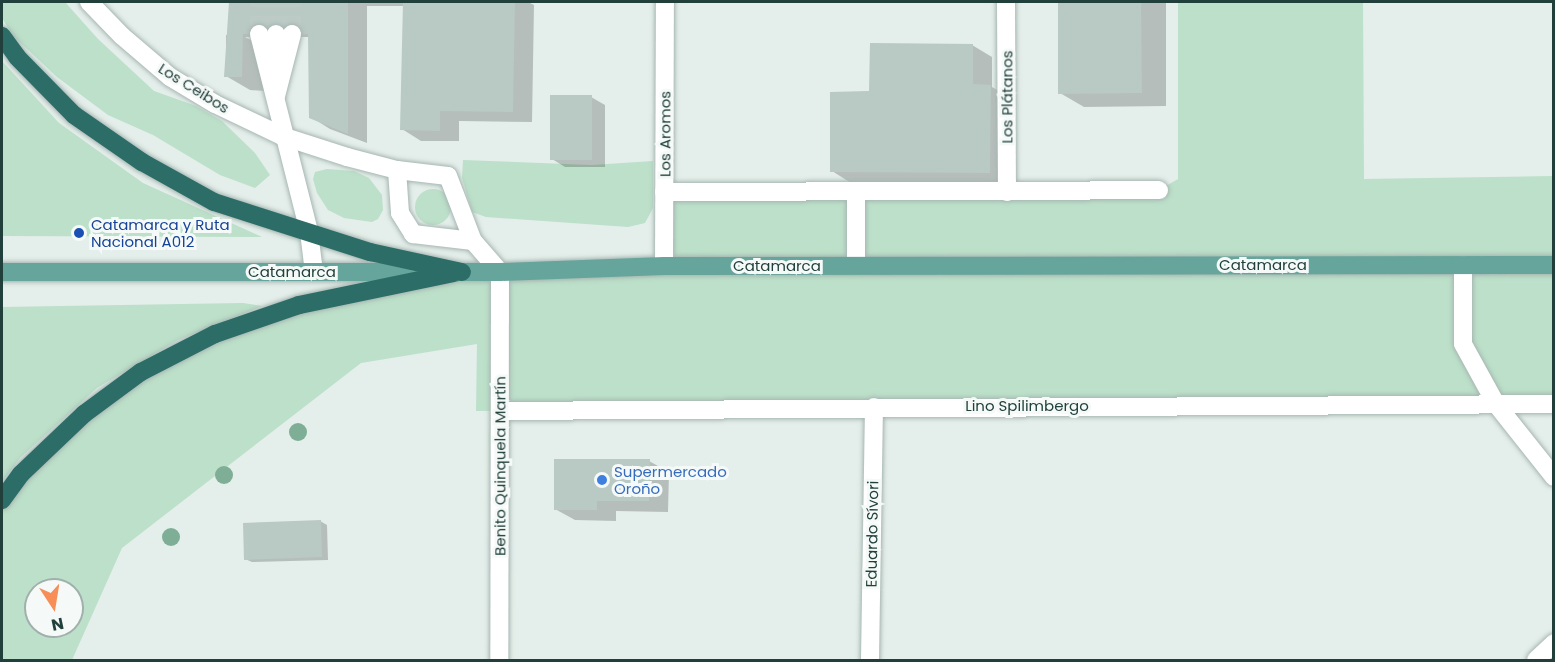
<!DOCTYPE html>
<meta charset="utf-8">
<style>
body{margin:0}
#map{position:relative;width:1555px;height:662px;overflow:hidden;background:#e4eeea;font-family:Poppins,sans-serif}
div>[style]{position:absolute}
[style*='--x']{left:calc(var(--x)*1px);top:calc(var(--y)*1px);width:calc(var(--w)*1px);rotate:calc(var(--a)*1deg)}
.green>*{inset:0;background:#bce0c9}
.round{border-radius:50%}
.shadow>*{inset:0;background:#0003}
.building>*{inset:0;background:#b9c9c4}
.minor-tunnel>*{height:18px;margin-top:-9px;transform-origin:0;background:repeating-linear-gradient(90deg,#bdcbc7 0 18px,transparent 0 27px)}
.roads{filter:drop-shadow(0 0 2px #a6b6b2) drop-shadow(0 0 2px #a6b6b2)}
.minor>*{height:18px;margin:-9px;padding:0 9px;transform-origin:9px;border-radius:9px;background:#fff}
.major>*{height:18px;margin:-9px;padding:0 9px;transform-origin:9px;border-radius:9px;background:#66a59b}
.highway>*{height:18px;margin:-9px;padding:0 9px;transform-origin:9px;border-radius:9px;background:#2c6e67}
.trees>*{width:18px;height:18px;margin:-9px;border-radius:50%;background:#7eae95}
.dots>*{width:16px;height:16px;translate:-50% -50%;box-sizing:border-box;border:3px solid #f5faf8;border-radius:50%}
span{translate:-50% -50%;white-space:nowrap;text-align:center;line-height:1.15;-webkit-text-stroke:6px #f5faf8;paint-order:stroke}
.street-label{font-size:15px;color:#22403b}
.transit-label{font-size:15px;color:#164399}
.left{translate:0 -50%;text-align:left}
.shop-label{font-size:15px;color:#366cbe}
.frame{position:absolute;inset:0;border:3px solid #22403b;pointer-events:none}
.north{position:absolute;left:24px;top:578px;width:60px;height:60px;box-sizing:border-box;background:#f5faf8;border:2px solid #a1b0ac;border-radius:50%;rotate:168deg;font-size:16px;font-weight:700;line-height:24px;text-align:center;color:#22403b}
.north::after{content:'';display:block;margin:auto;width:21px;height:27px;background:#f78e58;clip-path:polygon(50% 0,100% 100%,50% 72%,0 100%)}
</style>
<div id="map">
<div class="green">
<div style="clip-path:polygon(2px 2px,65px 2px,98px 39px,154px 91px,196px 106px,222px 121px,255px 153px,270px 175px,255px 188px,220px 175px,153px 135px,108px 115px,57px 77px,13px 36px,2px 18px)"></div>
<div style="clip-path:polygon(evenodd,1178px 2px,1363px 2px,1364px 179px,1553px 176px,1553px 404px,476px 411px,477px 344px,361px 363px,122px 548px,72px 660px,2px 660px,2px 500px,84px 414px,215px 334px,462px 272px,664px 266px,664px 192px,1159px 190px,1178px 179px,1178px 2px,36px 590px,72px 590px,72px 626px,36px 626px,36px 590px)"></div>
<div style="clip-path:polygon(2px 61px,59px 123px,143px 183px,262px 237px,2px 236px)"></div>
<div style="clip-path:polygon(463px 160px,592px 165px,653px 161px,653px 208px,645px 223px,628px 227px,486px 217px,472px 212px,462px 178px)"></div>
<div style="clip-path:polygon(327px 169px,354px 171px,369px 178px,382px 195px,383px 210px,378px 219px,372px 222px,344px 218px,328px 210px,317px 193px,313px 179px,315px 172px)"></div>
<div class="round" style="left:415px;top:189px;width:36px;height:36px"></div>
<div style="clip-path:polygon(243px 303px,262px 306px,178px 340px,97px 388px,20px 458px,2px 482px,2px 307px)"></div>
</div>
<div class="shadow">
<div style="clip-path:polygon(231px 2px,528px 2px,534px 5px,532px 122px,459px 121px,459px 141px,421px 141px,402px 129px,404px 6px,367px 6px,367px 143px,330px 129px,311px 117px,310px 37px,245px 37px,267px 49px,266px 91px,250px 90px,226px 76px,226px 35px,235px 35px,231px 33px)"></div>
<div style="clip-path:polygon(1059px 2px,1166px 2px,1166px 106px,1084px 107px,1060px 93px)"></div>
<div style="clip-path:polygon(972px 45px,992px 57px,992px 87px,1010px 97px,1009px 183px,851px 183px,832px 171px,871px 93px)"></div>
<div style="clip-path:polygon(591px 97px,605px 105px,605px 167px,565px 167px,552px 159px)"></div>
<div style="clip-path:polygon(649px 461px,669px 472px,668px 512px,616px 511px,616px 521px,575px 520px,555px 509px)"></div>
<div style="clip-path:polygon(320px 521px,327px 525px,328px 560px,252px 562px,245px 559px)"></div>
</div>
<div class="building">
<div style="clip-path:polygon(229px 2px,348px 2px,348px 134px,309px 118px,308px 34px,243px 34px,242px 77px,224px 77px)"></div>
<div style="clip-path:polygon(403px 2px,515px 2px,513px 112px,440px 111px,440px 131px,400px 130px)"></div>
<div style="clip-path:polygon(1058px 2px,1141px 2px,1142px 93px,1058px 94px)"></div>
<div style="clip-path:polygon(870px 43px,973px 44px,973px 84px,991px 85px,990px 173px,830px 172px,830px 92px,869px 91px)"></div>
<div style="clip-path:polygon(550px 95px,592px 95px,592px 160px,550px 160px)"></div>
<div style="clip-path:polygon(554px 459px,650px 459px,649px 501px,597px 501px,597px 510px,554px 510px)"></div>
<div style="clip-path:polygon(321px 520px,322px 557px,244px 560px,243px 523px)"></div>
</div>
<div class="minor-tunnel">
<div style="--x:259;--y:34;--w:32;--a:-90"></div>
<div style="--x:276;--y:34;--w:32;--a:-90"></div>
<div style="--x:292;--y:34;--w:32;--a:-90"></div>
</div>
<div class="roads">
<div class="minor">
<div style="--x:89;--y:2;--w:47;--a:45.9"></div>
<div style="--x:122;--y:36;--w:63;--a:40.5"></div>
<div style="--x:170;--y:77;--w:52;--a:31"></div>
<div style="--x:215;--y:104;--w:74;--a:25.5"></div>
<div style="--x:282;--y:136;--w:68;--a:17.9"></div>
<div style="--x:347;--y:157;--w:52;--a:14.6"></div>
<div style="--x:397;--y:170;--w:51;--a:6.7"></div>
<div style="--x:448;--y:176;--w:70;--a:69"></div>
<div style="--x:1006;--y:2;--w:190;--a:89.7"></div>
<div style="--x:259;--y:34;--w:204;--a:75.8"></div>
<div style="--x:309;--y:232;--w:40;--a:82.9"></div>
<div style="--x:276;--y:34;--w:35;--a:90"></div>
<div style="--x:276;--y:96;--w:64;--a:-75.5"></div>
<div style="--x:397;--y:170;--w:43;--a:86"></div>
<div style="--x:400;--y:213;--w:25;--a:58"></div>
<div style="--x:413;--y:234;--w:60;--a:6.7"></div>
<div style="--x:473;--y:241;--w:41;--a:48.9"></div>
<div style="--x:500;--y:272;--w:388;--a:90.1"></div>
<div style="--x:664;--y:192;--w:495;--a:-0.2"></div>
<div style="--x:856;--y:265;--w:73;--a:-90"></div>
<div style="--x:1463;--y:265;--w:79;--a:90"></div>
<div style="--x:1463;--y:344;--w:68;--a:61.2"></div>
<div style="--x:1496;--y:404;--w:93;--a:51.5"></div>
<div style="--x:664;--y:266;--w:264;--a:-89.8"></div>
<div style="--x:500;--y:411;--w:1054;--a:-0.38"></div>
<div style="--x:870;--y:660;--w:253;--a:-89.1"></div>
<div style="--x:1536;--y:660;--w:25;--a:-43"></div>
</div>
<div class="major">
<div style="--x:2;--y:272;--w:498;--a:0"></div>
<div style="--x:500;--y:272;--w:164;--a:-2.1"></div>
<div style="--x:664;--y:266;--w:890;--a:-0.06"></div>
</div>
<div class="highway">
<div style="--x:2;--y:36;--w:26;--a:54"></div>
<div style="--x:17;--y:57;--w:81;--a:45.5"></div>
<div style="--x:74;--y:115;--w:83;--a:34.7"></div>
<div style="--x:142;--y:162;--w:82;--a:29.1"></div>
<div style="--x:214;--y:202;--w:164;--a:17.8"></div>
<div style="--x:370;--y:252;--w:94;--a:12.3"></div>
<div style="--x:2;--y:500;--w:32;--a:-54"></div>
<div style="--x:21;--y:474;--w:87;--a:-43.6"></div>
<div style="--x:84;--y:414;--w:71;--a:-36.4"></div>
<div style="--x:141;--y:372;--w:83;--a:-27.2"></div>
<div style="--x:215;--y:334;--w:89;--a:-19"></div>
<div style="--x:299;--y:305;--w:158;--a:-11.7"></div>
</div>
</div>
<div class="trees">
<div style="left:298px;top:432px"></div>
<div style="left:224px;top:475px"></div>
<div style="left:171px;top:537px"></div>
</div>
<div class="dots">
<div style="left:79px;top:233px;background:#1a4fb4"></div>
<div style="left:602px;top:480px;background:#3f7fe0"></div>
</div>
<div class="street-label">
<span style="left:194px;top:88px;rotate:32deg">Los Ceibos</span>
<span style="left:1007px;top:97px;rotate:-90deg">Los Plátanos</span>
<span style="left:665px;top:134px;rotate:-90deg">Los Aromos</span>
<span style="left:1263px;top:265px">Catamarca</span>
<span style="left:777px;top:266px">Catamarca</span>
<span style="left:292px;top:272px">Catamarca</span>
<span style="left:1027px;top:406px">Lino Spilimbergo</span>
<span style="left:500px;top:466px;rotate:-90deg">Benito Quinquela Martín</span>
<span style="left:872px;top:534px;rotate:-89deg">Eduardo Sívori</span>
</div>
<div class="transit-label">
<span class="left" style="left:91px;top:233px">Catamarca y Ruta<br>Nacional A012</span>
</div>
<div class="shop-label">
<span class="left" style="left:614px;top:480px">Supermercado<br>Oroño</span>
</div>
<div class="frame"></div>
<div class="north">N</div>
</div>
